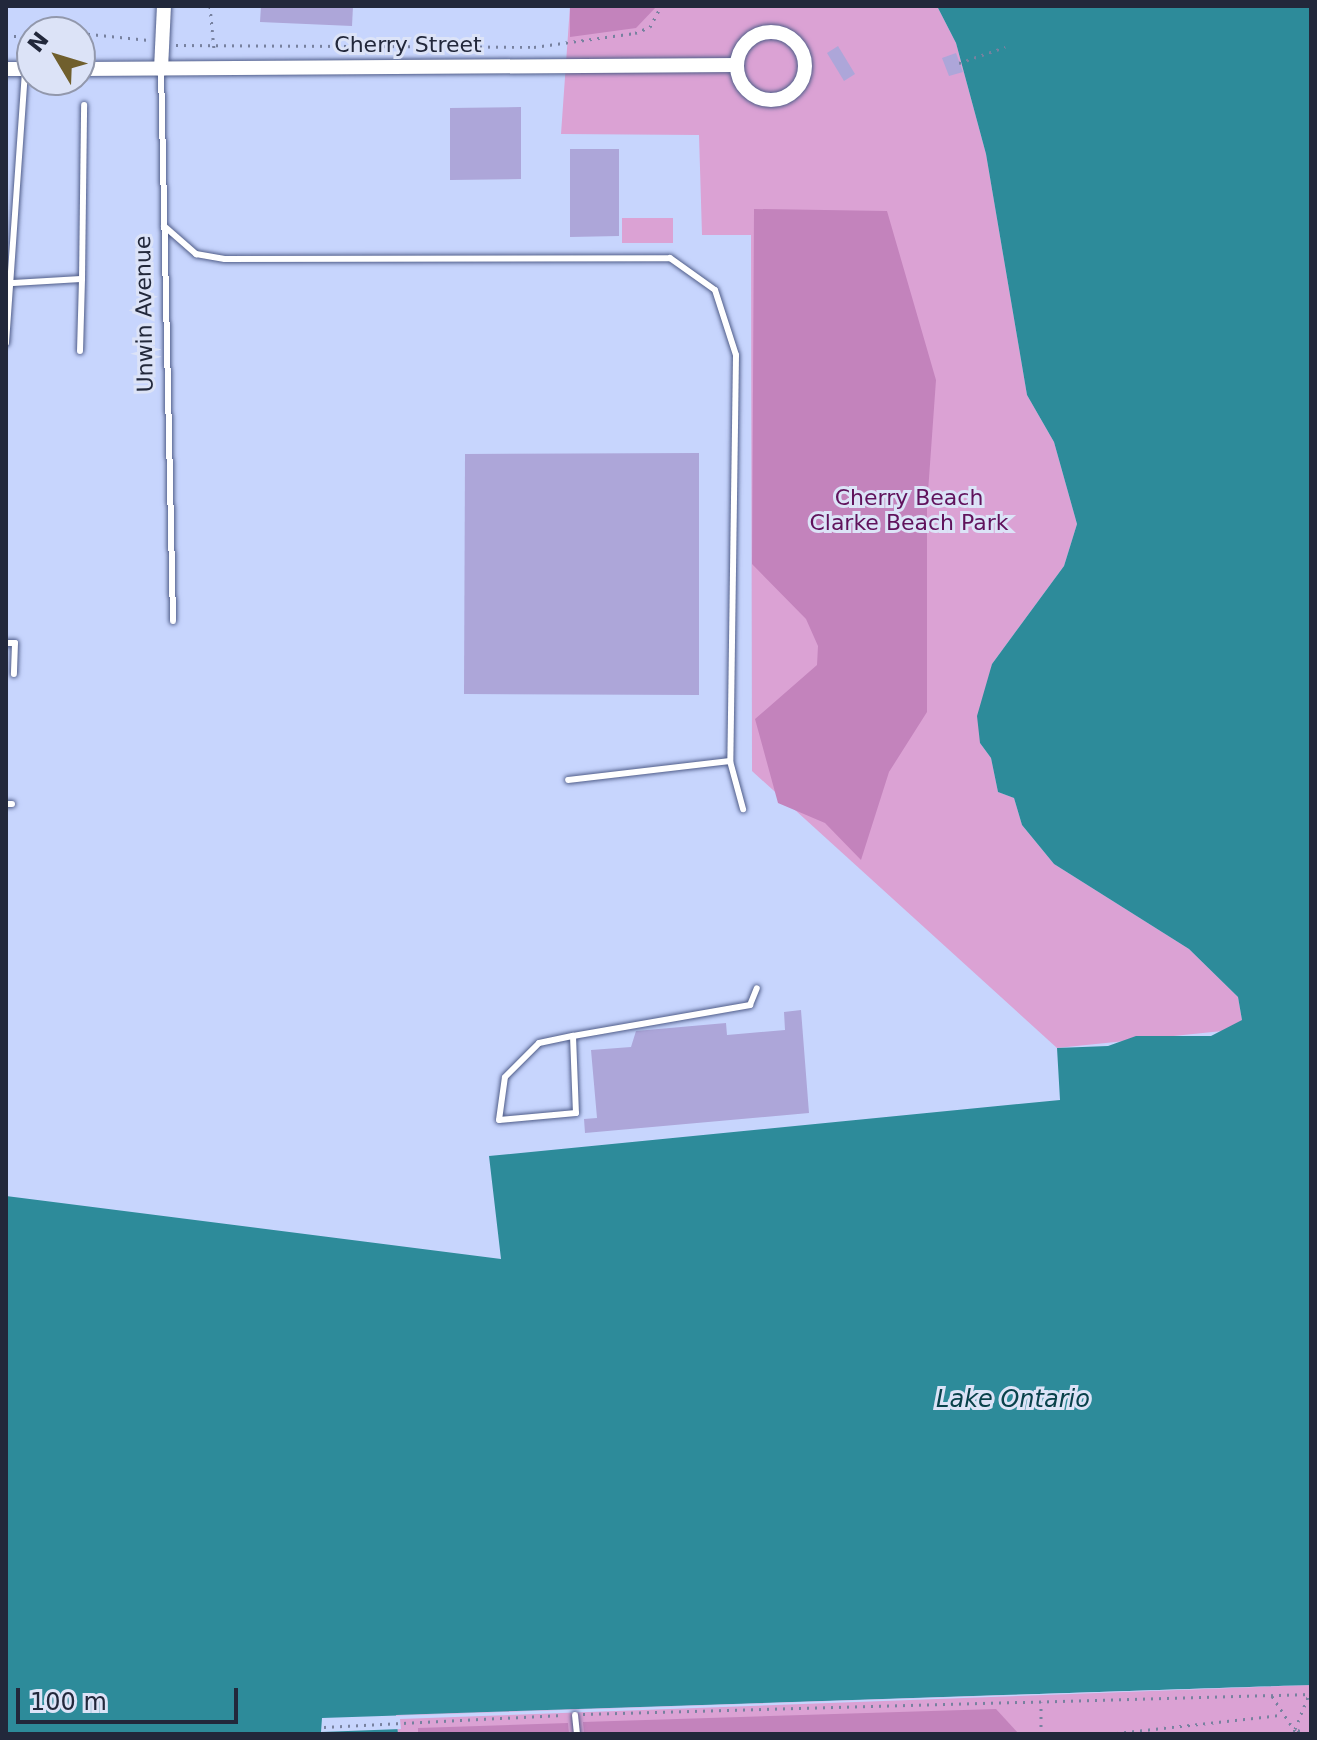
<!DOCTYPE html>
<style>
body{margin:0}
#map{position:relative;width:1317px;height:1740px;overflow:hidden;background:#c7d5fd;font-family:"DejaVu Sans",sans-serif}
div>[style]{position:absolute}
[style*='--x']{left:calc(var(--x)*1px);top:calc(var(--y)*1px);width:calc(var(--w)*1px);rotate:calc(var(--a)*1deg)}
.green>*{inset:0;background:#dba2d4}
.forest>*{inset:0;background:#c383bc}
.water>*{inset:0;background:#2d8b9a}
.pier>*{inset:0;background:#c7d5fd}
.building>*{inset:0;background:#ada6d9}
.path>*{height:3px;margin-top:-1.5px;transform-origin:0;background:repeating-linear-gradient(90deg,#77819f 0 2px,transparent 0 8px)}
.roads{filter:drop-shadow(0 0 2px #505d89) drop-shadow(0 0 2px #505d89)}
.service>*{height:6px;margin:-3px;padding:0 3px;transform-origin:3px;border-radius:3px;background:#fff}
.tertiary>*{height:14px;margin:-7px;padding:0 7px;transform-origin:7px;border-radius:7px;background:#fff}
.tertiary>.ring{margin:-7px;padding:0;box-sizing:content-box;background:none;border:14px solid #fff;border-radius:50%}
span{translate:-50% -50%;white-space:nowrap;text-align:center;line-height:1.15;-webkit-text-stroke:6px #dce3f7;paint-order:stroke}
.street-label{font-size:22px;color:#22283b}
.park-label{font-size:22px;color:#60125c}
.water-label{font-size:24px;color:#08414a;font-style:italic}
.frame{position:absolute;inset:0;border:8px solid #22283b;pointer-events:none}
.north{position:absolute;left:16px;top:16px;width:80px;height:80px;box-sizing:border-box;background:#dce3f7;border:2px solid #9298ac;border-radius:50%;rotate:308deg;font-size:22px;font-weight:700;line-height:32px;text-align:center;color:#22283b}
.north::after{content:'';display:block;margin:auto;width:28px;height:36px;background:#705f2d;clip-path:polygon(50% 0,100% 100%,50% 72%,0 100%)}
.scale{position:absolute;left:16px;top:1688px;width:222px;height:36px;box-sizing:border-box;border:4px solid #22283b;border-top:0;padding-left:10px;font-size:24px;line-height:28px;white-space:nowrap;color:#22283b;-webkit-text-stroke:6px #dce3f7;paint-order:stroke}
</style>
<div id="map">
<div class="green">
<div style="clip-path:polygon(570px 6px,937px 6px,956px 43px,986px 154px,1027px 395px,1054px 442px,1077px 524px,1064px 566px,992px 664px,980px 743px,991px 758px,998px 792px,1014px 798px,1022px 825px,1054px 864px,1189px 949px,1238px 997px,1242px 1020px,1232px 1030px,1057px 1048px,752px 771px,751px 235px,702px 235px,699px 135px,561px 134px)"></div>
<div style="clip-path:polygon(622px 218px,673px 218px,673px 243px,622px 243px)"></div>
<div style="clip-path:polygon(1311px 1685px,1311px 1734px,398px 1734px,396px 1723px,396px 1715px)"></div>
</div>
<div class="forest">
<div style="clip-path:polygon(570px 6px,657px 6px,636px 28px,570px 37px)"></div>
<div style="clip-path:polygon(754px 209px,887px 211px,936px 380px,927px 506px,927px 712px,889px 772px,861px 860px,825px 823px,778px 803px,755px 719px,817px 665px,818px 646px,806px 619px,752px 564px)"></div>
<div style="clip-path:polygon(996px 1709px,1019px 1734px,584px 1734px,583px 1722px)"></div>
<div style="clip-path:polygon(568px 1723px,569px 1734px,418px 1734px,418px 1728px)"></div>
</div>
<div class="water">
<div style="clip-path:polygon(937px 6px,1311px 6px,1311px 1685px,396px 1715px,398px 1734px,6px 1734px,6px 1196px,501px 1259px,489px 1156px,1060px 1100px,1057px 1048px,1108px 1046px,1136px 1036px,1211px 1036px,1242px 1020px,1238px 997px,1189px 949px,1054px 864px,1022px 825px,1014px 798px,998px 792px,991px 758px,980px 743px,977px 716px,992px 664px,1064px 566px,1077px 524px,1054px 442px,1027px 395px,986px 154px,956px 43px)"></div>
</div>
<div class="pier">
<div style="clip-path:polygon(1311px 1685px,400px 1719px,401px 1729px,321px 1732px,322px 1718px)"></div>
</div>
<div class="building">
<div style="clip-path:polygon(261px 6px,353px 6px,352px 26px,260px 22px)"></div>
<div style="clip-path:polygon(838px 46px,855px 74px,844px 81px,827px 53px)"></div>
<div style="clip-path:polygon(956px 53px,963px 72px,949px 76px,942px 58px)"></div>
<div style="clip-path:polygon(521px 107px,521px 179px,450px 180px,450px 108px)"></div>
<div style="clip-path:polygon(570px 149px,619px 149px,619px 236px,570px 237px)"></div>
<div style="clip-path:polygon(699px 453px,699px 695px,464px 694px,465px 454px)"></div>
<div style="clip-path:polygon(801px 1010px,809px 1113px,585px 1133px,584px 1119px,597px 1118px,591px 1050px,631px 1047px,636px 1031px,726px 1023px,727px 1035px,785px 1030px,784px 1012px)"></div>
</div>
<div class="path">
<div style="--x:210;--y:6;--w:43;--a:84.7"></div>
<div style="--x:80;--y:33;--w:69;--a:5.8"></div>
<div style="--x:6;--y:36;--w:26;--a:0"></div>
<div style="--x:176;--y:45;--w:358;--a:0.3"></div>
<div style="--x:534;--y:47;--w:102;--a:-7.9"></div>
<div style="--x:635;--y:33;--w:16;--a:-22"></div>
<div style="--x:650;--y:27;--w:24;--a:-62"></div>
<div style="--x:959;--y:63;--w:49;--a:-19.2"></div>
<div style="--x:1272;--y:1696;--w:45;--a:56.7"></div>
<div style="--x:583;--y:1714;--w:728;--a:-1.57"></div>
<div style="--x:324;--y:1727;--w:239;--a:-2.9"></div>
<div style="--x:1041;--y:1734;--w:32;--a:-90"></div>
<div style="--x:1108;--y:1734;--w:172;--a:-6.3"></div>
<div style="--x:1307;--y:1734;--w:13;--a:-157"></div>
<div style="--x:1295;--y:1729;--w:38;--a:-68"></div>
</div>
<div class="roads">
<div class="service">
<div style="--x:161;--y:69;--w:552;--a:88.75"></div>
<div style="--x:164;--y:226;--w:43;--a:41.2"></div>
<div style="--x:196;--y:254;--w:29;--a:10"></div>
<div style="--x:225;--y:259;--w:445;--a:-0.1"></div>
<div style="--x:670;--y:258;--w:55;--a:35.4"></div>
<div style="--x:715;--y:290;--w:68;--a:72.1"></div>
<div style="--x:736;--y:355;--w:406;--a:90.8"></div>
<div style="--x:730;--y:761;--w:163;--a:173.3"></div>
<div style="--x:12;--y:283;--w:70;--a:-3.3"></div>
<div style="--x:82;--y:279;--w:174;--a:-89.3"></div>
<div style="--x:6;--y:343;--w:275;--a:-86"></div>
<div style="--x:80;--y:351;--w:72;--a:-88.4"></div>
<div style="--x:6;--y:643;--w:9;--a:0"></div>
<div style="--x:15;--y:643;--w:31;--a:92"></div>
<div style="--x:730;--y:761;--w:50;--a:74.8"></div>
<div style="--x:6;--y:804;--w:6;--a:0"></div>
<div style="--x:573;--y:1036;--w:77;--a:87.8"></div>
<div style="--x:576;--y:1113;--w:77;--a:174.8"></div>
<div style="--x:499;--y:1120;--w:43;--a:-82.1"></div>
<div style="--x:505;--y:1077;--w:48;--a:-45"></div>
<div style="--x:539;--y:1043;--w:35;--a:-12"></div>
<div style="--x:573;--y:1036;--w:180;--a:-9.9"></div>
<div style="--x:750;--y:1005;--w:18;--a:-68"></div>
<div style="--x:575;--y:1715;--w:19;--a:84"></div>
</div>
<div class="tertiary">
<div class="ring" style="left:737px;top:32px;width:54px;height:54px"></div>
<div style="--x:6;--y:69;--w:26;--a:0"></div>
<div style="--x:80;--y:69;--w:657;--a:-0.35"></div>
<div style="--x:161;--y:69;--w:63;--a:-87.3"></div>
</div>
</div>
<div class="street-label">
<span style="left:408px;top:45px">Cherry Street</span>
<span style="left:144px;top:314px;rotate:-91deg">Unwin Avenue</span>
</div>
<div class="park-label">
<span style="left:909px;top:510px">Cherry Beach<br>Clarke Beach Park</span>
</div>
<div class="water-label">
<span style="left:1013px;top:1400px">Lake Ontario</span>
</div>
<div class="frame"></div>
<div class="north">N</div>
<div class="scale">100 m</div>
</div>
